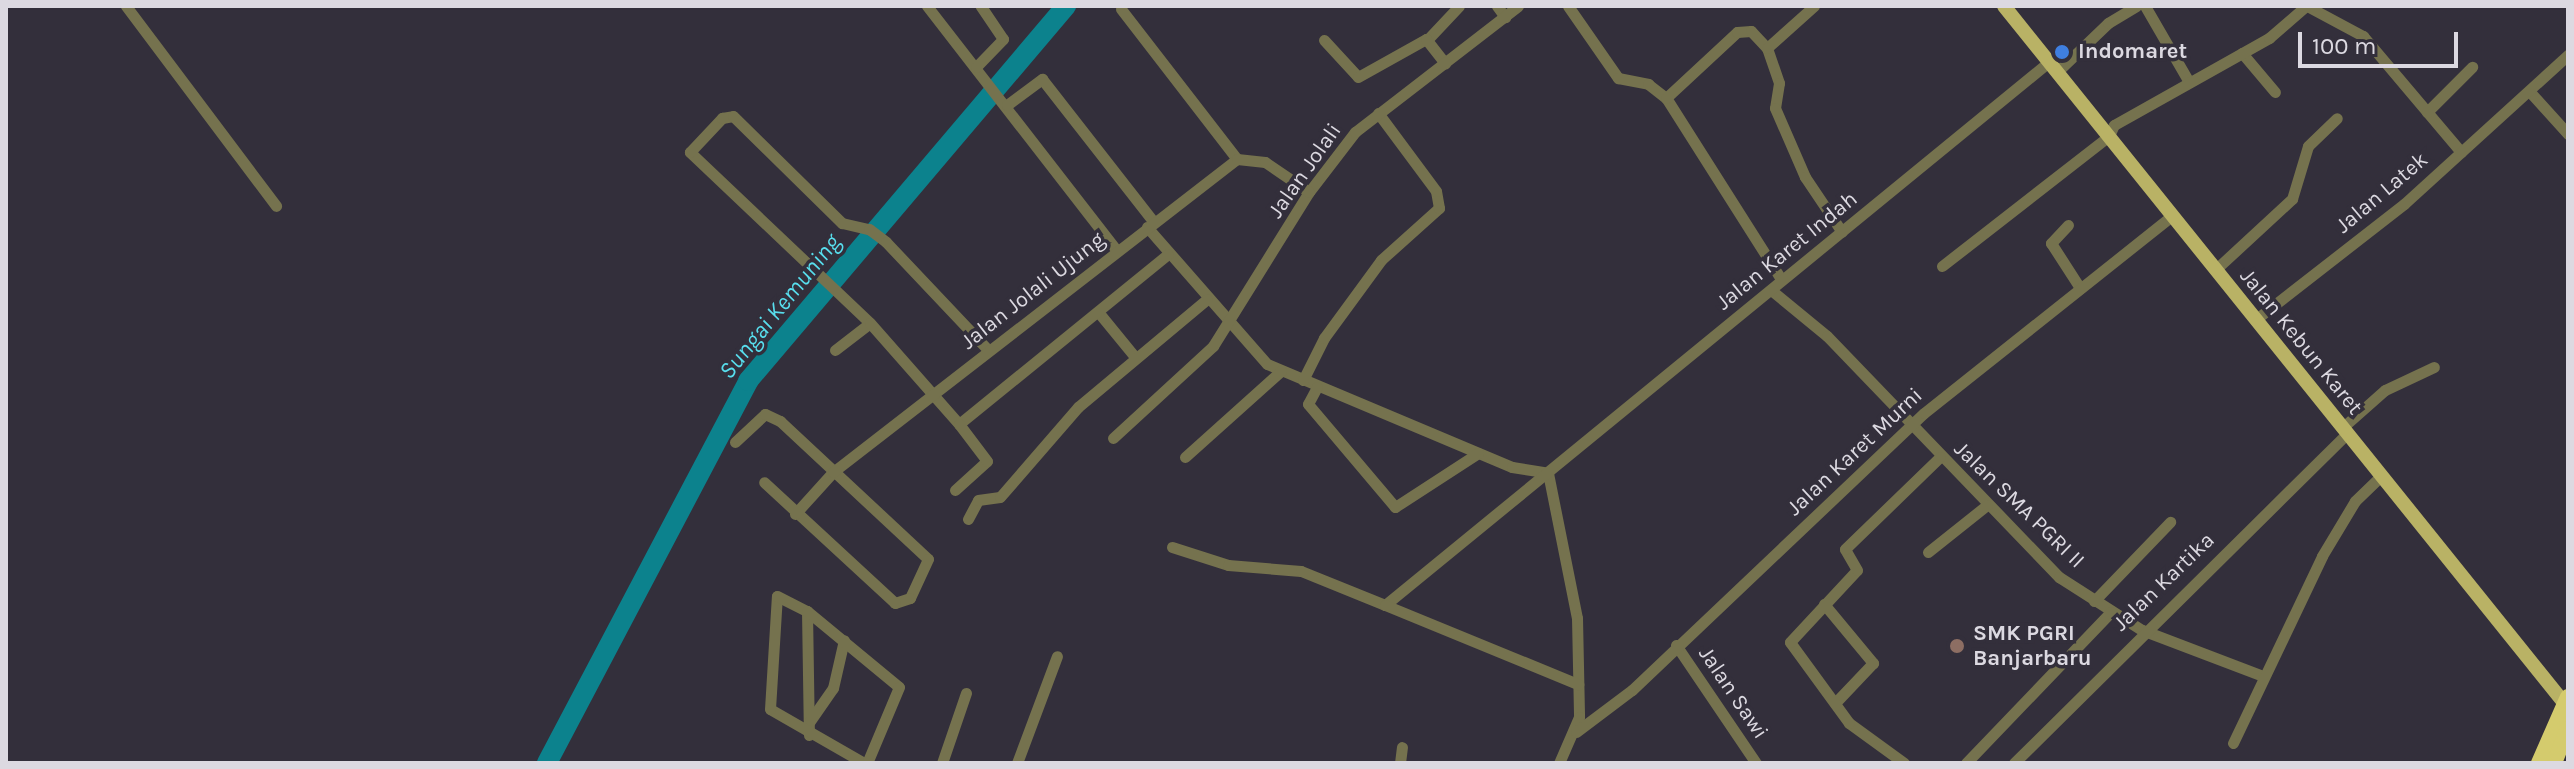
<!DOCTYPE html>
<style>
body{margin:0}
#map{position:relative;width:2574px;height:769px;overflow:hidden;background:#332f3b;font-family:Karla,sans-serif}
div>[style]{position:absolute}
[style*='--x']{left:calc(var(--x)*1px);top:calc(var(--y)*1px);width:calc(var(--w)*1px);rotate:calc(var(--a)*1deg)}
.river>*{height:20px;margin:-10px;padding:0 10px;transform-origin:10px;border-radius:10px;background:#0c828d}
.minor>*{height:11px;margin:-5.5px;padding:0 5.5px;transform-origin:5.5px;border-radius:5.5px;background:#75724e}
.major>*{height:14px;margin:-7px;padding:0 7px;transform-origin:7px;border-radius:7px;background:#b9b265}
.highway>*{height:16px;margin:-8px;padding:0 8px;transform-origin:8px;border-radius:8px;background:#d4cb6d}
.dots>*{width:22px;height:22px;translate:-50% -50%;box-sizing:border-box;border:4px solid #332f3b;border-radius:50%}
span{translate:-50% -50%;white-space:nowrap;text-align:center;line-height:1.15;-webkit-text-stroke:7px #332f3b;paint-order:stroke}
.poi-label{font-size:22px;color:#dcd9e1;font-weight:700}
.left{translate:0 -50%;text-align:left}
.street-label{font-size:22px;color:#dcd9e1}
.water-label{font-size:24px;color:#58deed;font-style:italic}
.frame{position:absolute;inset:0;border:8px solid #dcd9e1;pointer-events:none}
.scale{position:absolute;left:2298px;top:32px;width:160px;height:36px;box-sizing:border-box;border:4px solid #dcd9e1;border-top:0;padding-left:10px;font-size:24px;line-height:28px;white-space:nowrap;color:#dcd9e1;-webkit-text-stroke:6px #332f3b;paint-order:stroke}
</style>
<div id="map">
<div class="river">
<div style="--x:547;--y:763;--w:432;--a:-62.2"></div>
<div style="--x:748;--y:381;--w:492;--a:-49.7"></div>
</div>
<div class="minor">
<div style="--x:126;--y:6;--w:250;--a:53.1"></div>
<div style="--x:927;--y:6;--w:310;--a:52.2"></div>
<div style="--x:1497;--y:6;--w:14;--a:54"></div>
<div style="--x:1568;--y:6;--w:88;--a:55.2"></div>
<div style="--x:1618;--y:78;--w:31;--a:11"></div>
<div style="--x:1648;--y:84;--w:23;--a:38"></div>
<div style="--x:2145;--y:6;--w:88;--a:59.9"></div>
<div style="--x:2307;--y:6;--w:64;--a:28.2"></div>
<div style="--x:2363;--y:36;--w:152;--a:49.8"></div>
<div style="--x:1121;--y:9;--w:190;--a:52.3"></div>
<div style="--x:1428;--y:39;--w:45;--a:-46.8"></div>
<div style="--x:1324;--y:40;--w:50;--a:47.4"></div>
<div style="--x:1358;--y:77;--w:78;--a:-29.2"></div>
<div style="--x:1426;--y:39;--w:31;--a:52"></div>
<div style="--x:1767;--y:48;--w:37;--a:71"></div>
<div style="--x:1779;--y:83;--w:25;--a:99"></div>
<div style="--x:1775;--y:108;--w:75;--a:66.5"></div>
<div style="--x:1805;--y:177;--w:66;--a:56.1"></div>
<div style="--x:2242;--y:53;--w:51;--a:49.8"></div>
<div style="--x:976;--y:67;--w:39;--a:-46"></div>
<div style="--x:1003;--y:39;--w:40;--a:-124"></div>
<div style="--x:2059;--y:70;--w:68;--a:-43.8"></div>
<div style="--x:2108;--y:23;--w:33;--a:-31"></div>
<div style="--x:2530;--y:92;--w:57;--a:47.9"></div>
<div style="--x:1007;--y:105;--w:44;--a:-36.6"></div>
<div style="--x:1042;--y:79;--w:180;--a:52"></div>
<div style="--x:2427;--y:112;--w:64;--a:-45"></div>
<div style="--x:2068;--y:225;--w:25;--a:133"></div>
<div style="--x:2051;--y:243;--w:54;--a:57.2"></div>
<div style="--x:1147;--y:227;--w:182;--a:48.8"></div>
<div style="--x:1267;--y:364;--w:266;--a:22.8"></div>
<div style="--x:1512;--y:467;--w:36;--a:9"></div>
<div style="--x:1942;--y:266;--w:212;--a:-37.9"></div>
<div style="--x:2109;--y:136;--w:12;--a:-66"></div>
<div style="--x:2114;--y:125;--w:178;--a:-29.3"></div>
<div style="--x:2269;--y:38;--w:49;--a:-40.9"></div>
<div style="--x:2215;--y:270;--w:105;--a:-42.7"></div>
<div style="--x:2292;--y:199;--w:55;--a:-73.2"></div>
<div style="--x:2308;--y:146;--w:40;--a:-44"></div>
<div style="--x:1781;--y:279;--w:214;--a:-122.4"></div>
<div style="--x:1666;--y:98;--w:97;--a:-42.9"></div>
<div style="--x:1737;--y:32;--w:14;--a:-4"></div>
<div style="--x:1751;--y:31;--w:23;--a:47"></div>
<div style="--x:1767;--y:48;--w:63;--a:-41.8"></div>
<div style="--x:1771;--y:290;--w:72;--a:39.4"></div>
<div style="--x:1827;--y:336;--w:335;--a:46.1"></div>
<div style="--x:2059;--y:577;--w:98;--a:32.6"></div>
<div style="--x:2142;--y:630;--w:129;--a:20.8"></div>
<div style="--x:1099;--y:313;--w:57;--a:50.7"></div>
<div style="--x:2255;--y:320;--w:189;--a:-37.9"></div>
<div style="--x:2404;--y:204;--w:222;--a:-42.3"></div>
<div style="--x:869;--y:322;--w:247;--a:-136.5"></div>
<div style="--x:690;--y:152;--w:47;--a:-46.7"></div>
<div style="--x:722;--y:118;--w:11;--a:-10"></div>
<div style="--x:733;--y:116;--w:153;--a:44.5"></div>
<div style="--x:842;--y:223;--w:28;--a:13"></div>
<div style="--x:869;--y:229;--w:21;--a:37"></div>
<div style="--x:886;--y:242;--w:149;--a:46.6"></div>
<div style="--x:835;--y:350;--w:44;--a:-37.6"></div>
<div style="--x:870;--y:323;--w:135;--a:48.6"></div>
<div style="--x:959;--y:424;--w:269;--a:-39.1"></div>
<div style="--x:1303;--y:380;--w:47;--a:-63.4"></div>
<div style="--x:1324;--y:338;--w:97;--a:-53.8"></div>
<div style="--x:1381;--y:260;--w:78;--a:-41.9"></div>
<div style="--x:1439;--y:208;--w:17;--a:-100"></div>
<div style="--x:1436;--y:191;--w:97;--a:-126.6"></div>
<div style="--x:1317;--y:387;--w:19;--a:118"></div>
<div style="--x:1308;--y:404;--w:135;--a:49.8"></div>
<div style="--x:1395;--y:507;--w:99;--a:-33"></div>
<div style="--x:2342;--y:428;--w:57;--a:-41.5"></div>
<div style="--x:2385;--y:390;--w:54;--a:-25.1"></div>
<div style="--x:1113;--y:438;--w:136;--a:-42.6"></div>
<div style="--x:1213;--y:346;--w:181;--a:-58.1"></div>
<div style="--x:1309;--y:192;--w:76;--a:-52.5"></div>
<div style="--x:1355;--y:132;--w:206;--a:-37.7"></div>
<div style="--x:735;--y:442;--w:41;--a:-43"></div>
<div style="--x:765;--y:414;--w:17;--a:25"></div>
<div style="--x:780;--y:421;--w:202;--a:43"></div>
<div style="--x:928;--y:559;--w:43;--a:114.8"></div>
<div style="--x:910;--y:598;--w:16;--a:162"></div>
<div style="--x:895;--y:603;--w:178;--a:-137.3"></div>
<div style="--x:1185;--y:457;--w:129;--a:-41.9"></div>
<div style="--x:1548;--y:473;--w:148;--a:78.7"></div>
<div style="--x:1577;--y:618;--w:99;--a:88.8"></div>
<div style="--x:1579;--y:717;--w:50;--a:113.5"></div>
<div style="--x:955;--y:490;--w:43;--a:-42.2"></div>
<div style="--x:987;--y:461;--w:46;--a:-127.1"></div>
<div style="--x:795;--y:514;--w:57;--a:-47.9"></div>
<div style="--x:833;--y:472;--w:511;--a:-37.77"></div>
<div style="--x:1237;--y:159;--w:28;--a:6"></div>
<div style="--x:1265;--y:162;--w:53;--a:34.3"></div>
<div style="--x:968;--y:519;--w:21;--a:-62"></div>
<div style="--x:978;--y:500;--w:22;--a:-8"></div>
<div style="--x:1000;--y:497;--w:119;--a:-49.1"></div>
<div style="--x:1078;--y:407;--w:168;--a:-39.9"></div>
<div style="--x:1172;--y:547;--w:59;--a:17.8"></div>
<div style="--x:1228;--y:565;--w:73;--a:4.7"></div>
<div style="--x:1301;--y:571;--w:91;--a:22"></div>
<div style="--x:1385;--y:605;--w:861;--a:-39.29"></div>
<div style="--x:1928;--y:552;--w:75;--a:-38.5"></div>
<div style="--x:2094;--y:601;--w:110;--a:-46.1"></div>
<div style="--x:1824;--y:604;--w:77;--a:50.3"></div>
<div style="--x:1873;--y:663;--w:55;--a:133.5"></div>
<div style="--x:1385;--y:605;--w:209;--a:22.3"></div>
<div style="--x:807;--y:611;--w:124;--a:89.1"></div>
<div style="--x:1676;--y:645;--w:143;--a:55.9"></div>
<div style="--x:810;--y:721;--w:40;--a:-55.1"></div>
<div style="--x:833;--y:688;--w:49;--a:-77.1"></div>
<div style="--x:1576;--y:732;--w:70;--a:-36.9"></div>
<div style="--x:1632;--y:690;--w:402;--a:-43.5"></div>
<div style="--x:1924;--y:413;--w:317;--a:-38.5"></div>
<div style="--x:2233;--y:743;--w:207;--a:-64.5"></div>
<div style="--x:2322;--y:556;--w:64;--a:-59"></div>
<div style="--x:2355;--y:501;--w:36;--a:-44"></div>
<div style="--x:864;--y:763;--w:108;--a:-150.1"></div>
<div style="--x:770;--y:709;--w:113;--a:-86.5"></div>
<div style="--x:777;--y:596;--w:34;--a:27"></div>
<div style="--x:807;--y:611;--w:119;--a:39.6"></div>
<div style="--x:899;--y:687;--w:82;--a:112.8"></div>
<div style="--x:942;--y:763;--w:74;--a:-71.1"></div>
<div style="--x:1017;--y:763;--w:114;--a:-69.5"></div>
<div style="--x:1400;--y:763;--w:16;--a:-83"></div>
<div style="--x:1904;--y:763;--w:68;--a:-144"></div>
<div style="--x:1849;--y:723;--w:100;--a:-126.1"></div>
<div style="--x:1790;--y:642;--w:98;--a:-47.1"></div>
<div style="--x:1857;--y:570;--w:24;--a:-120"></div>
<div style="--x:1845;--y:549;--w:132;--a:-44.1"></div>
<div style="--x:1966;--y:763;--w:209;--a:-46.2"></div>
<div style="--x:2014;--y:763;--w:468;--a:-44.7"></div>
</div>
<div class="major">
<div style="--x:2004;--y:6;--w:896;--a:51.21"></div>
</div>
<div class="highway">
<div style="--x:2539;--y:763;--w:72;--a:-66.3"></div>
<div style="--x:2554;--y:763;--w:37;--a:-68"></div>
</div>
<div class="dots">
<div style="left:2062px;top:52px;background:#3f7fe0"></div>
<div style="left:1957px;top:646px;background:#8d6e63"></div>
</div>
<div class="poi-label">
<span class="left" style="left:2078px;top:52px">Indomaret</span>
<span class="left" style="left:1973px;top:646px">SMK PGRI<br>Banjarbaru</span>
</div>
<div class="street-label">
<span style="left:1305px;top:171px;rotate:-55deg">Jalan Jolali</span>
<span style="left:2382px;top:193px;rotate:-40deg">Jalan Latek</span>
<span style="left:1787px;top:251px;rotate:-39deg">Jalan Karet Indah</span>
<span style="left:1033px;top:291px;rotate:-38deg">Jalan Jolali Ujung</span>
<span style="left:2301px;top:342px;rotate:51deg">Jalan Kebun Karet</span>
<span style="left:1855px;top:452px;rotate:-43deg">Jalan Karet Murni</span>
<span style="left:2019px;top:505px;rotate:44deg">Jalan SMA PGRI II</span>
<span style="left:2164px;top:582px;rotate:-44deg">Jalan Kartika</span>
<span style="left:1733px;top:693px;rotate:56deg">Jalan Sawi</span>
</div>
<div class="water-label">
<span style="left:780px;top:307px;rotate:-51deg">Sungai Kemuning</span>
</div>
<div class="frame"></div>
<div class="scale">100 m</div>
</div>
